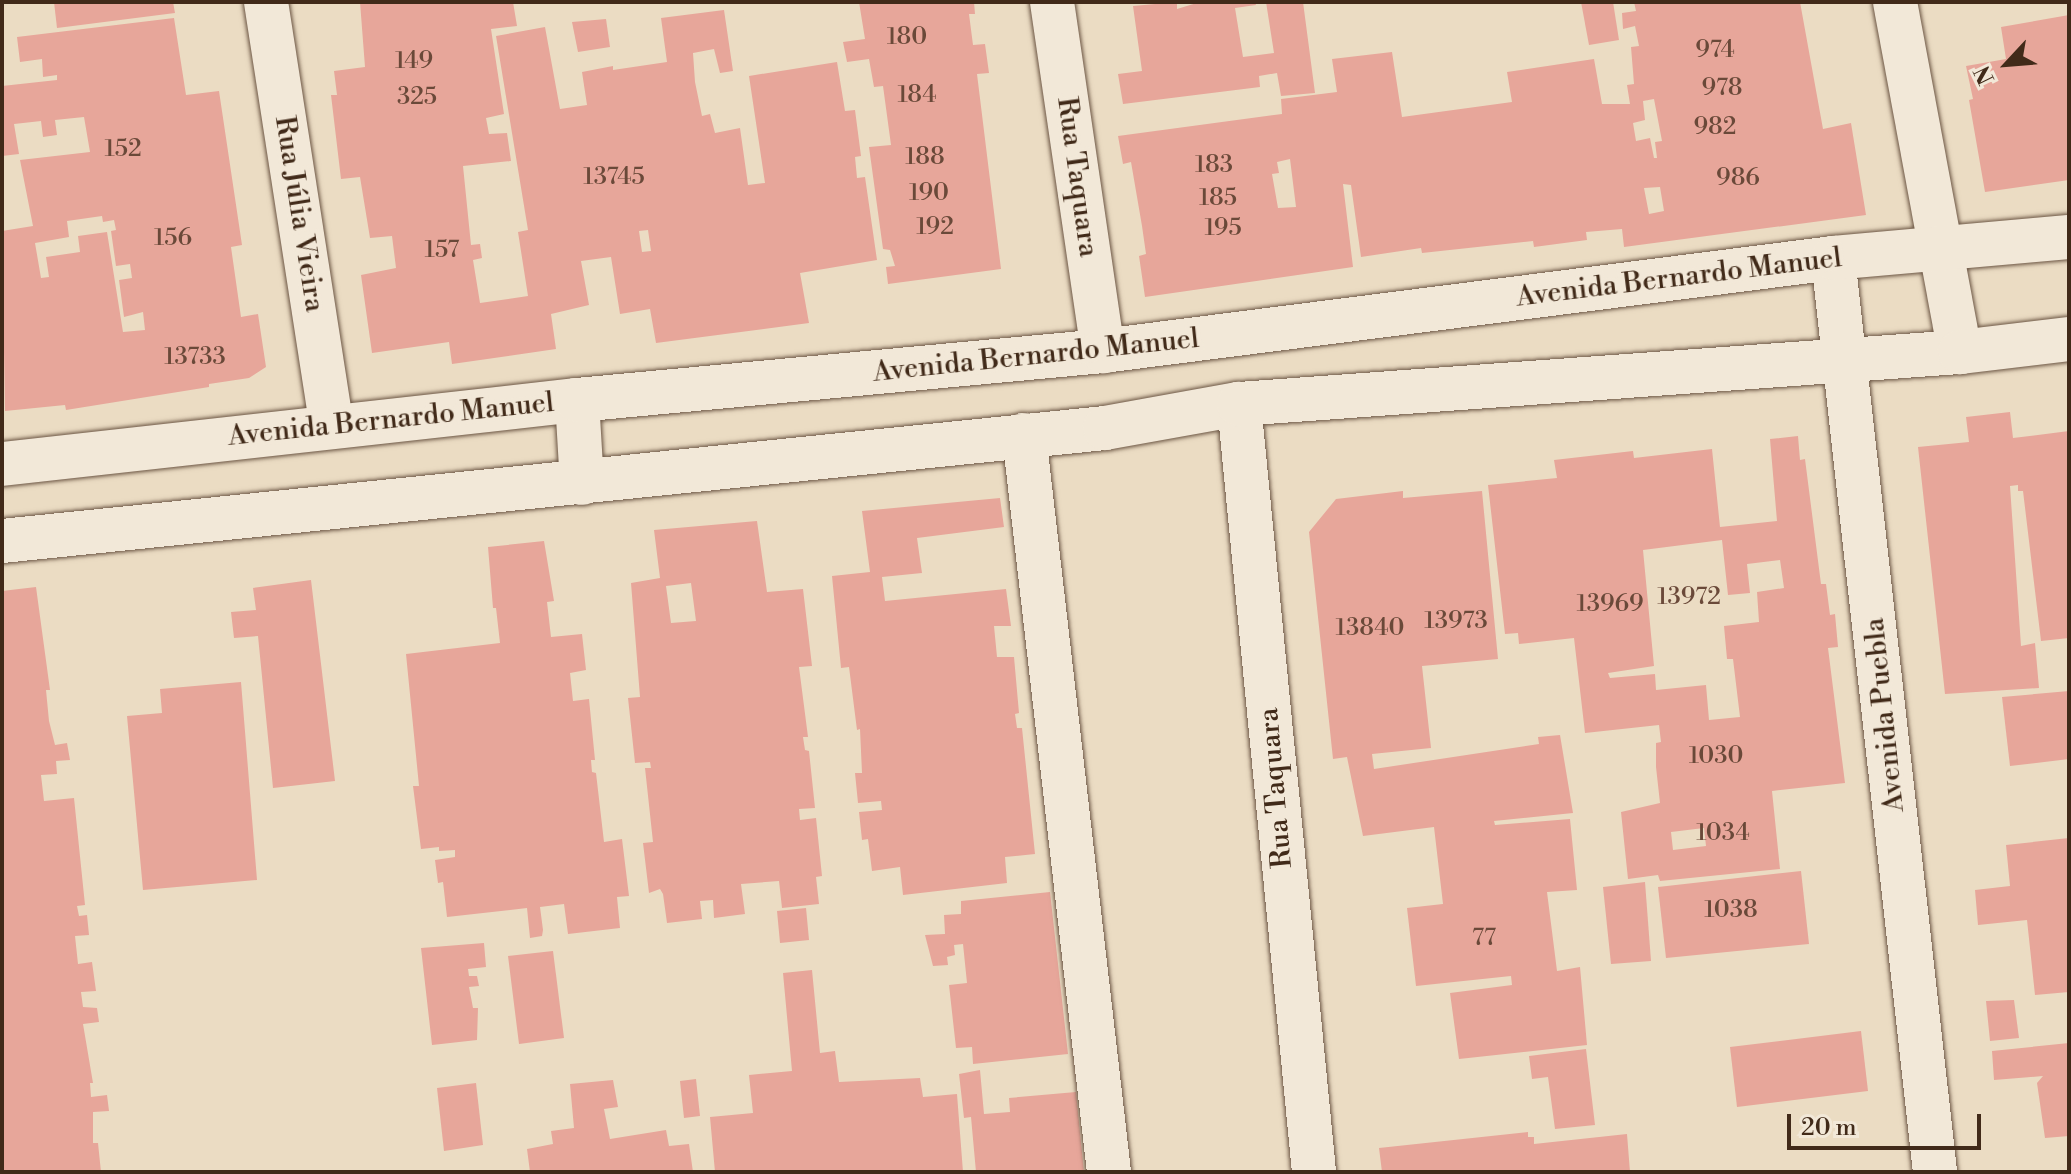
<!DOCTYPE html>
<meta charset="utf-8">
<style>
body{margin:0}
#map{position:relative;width:2071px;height:1174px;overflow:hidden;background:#ebdcc3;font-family:"Libre Bodoni",serif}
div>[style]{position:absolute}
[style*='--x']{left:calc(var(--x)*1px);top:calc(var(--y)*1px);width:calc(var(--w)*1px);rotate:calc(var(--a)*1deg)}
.building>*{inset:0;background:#e7a69a}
.roads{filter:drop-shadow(0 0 2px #6c5644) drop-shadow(0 0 2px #6c5644)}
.minor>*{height:44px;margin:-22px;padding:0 22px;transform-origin:22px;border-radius:22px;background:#f2e8d8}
span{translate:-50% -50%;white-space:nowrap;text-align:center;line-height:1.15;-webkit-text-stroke:8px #f2e8d8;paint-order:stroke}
.number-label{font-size:24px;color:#6a4939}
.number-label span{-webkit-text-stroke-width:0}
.street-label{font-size:28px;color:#412a19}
.frame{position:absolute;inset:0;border:4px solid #412a19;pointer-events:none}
.north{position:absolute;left:1967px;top:24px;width:80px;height:80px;-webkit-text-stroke:6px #f2e8d8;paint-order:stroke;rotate:244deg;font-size:22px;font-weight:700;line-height:32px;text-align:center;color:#412a19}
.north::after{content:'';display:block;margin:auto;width:28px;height:36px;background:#412a19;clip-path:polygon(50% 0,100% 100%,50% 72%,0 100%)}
.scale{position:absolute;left:1787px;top:1114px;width:194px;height:36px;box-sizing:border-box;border:4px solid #412a19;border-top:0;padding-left:10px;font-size:24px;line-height:28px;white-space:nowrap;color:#412a19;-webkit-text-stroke:6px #f2e8d8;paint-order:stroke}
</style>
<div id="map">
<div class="building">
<div style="clip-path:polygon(54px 2px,173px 2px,175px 13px,57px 28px)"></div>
<div style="clip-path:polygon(evenodd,360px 2px,513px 2px,517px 26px,491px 29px,504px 114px,486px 118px,489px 134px,507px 133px,511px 161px,463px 166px,471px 245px,480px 244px,482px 258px,473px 260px,480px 303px,528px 296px,518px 232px,528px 230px,496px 36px,545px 27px,560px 109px,587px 105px,582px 72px,613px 66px,613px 70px,667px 62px,661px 18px,724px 10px,733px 71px,720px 73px,714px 49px,693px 53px,695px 82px,702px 116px,710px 114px,715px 133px,740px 128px,748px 185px,765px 183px,749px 76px,837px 62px,845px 111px,855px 110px,861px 156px,855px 157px,857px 178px,865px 177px,877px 260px,800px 273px,809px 323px,656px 343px,650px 309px,620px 314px,611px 257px,581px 261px,589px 305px,551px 314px,556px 349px,452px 364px,449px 342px,372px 353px,361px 275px,396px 268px,392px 236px,370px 238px,360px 177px,341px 179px,331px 95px,337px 95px,334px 71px,365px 67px,360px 2px,648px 230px,651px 251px,642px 252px,639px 231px,648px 230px)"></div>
<div style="clip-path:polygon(859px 2px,974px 2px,975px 14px,969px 14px,973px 45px,985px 44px,989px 73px,977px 74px,1001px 269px,888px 284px,886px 267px,895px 266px,890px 250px,883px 249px,869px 147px,891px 145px,883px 86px,874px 87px,869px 59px,847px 62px,843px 42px,865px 39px)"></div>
<div style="clip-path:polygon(1177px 2px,1177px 9px,1200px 2px,1255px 2px,1256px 5px,1235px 8px,1243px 57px,1274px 53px,1266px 2px,1303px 2px,1315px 93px,1281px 96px,1277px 73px,1259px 76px,1260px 87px,1123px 104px,1118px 74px,1142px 71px,1133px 6px)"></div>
<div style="clip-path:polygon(1581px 2px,1613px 2px,1619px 40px,1589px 45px)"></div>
<div style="clip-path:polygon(evenodd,1634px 2px,1800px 2px,1823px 129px,1851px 123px,1866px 215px,1624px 247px,1622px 229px,1586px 232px,1587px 240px,1534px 247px,1533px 241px,1422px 253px,1421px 248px,1361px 257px,1351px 185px,1343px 184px,1353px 267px,1145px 297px,1139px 256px,1146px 254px,1142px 226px,1131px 162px,1123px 164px,1118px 136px,1282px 114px,1281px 99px,1337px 92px,1332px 59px,1392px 52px,1402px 117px,1512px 102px,1507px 72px,1594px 59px,1602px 104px,1630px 104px,1627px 85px,1634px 84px,1631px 47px,1639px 46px,1635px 26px,1623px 29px,1622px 13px,1636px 11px,1634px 2px,1654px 99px,1662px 141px,1655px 142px,1657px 158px,1654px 158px,1650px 138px,1636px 141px,1633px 123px,1645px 120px,1643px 101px,1654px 99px,1634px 2px,1290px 159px,1296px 207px,1278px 208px,1272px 174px,1279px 173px,1277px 162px,1290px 159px,1634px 2px,1660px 187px,1664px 211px,1649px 214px,1644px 188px,1660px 187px)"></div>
<div style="clip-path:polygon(2069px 15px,2069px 180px,1985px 192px,1969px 100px,1973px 99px,1966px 66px,2006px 59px,2001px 27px)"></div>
<div style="clip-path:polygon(evenodd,174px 18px,186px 95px,219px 91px,242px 245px,231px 247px,241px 317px,258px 314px,266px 367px,249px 378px,209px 384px,209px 387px,66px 410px,65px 405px,5px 411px,2px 231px,33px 226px,20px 160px,90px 152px,84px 117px,55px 120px,57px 135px,43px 137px,41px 121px,14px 124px,19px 154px,2px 156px,2px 86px,57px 80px,57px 75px,43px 77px,42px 59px,20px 62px,17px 37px,174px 18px,102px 216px,103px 222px,114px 220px,116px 230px,111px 231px,116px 266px,130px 264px,132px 278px,119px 280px,124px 317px,143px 312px,145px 330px,123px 332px,107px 232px,78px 236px,80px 252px,46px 257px,49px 277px,41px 278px,35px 243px,69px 237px,67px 221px,102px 216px)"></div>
<div style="clip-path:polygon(606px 19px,610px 47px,578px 52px,572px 22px)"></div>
<div style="clip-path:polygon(2010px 412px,2013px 438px,2069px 431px,2069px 638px,2041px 641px,2023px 491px,2018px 491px,2018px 485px,2010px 486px,2021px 646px,2035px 643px,2039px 688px,1945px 694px,1918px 447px,1969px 442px,1966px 417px)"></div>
<div style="clip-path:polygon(evenodd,1798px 436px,1800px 460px,1805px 459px,1821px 584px,1826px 584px,1830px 615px,1835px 614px,1838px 647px,1828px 648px,1845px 783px,1772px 791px,1780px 869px,1660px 881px,1658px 875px,1628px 879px,1621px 812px,1660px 803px,1656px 767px,1656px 743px,1661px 742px,1659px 725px,1585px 733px,1574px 638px,1519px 644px,1518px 633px,1505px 634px,1488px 485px,1557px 478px,1554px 460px,1633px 451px,1634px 458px,1712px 449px,1720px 527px,1777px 521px,1770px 439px,1798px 436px,1722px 540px,1728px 595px,1750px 593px,1747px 564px,1780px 560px,1784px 588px,1757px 592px,1759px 622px,1724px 626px,1727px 659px,1733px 659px,1740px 717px,1709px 720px,1706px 685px,1656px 690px,1655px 674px,1610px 678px,1608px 673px,1654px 666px,1643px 550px,1722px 540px,1798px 436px,1704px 828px,1706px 846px,1673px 850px,1671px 832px,1704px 828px)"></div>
<div style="clip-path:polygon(1403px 491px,1403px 498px,1482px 491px,1498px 659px,1422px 666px,1431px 748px,1372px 754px,1374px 769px,1539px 744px,1538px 737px,1560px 735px,1573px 813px,1494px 821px,1495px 825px,1570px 819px,1577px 890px,1547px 892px,1557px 971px,1580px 967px,1587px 1045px,1459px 1059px,1450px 993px,1512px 985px,1511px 976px,1416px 986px,1407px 908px,1443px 904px,1434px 827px,1363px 836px,1347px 757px,1333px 759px,1309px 532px,1336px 499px)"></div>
<div style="clip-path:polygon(1000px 498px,1004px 527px,917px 538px,922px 573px,882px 577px,885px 601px,1006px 589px,1011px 626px,994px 626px,997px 657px,1014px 657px,1019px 713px,1015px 714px,1017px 728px,1022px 728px,1035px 854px,1005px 857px,1007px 883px,903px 895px,900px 867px,872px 871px,868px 839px,862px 840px,859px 812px,882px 810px,881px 801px,858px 803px,855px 773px,862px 773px,860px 729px,857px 730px,849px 667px,841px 668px,832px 576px,870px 572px,862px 511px)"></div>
<div style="clip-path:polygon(evenodd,757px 521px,767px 592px,803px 589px,812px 666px,799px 667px,808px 737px,803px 737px,805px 750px,809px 751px,815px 808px,799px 809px,800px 820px,816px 818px,822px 876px,816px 877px,819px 904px,782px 908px,779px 881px,741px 884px,745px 914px,714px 918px,713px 900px,700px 901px,702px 919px,667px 923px,663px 894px,660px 889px,649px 893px,643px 843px,653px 842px,645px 768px,651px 768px,650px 762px,635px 763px,628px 698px,640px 697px,631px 583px,660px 578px,654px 530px,757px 521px,691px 583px,696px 621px,671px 623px,666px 586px,691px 583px)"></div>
<div style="clip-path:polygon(544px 541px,554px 601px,547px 602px,551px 637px,582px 634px,586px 670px,570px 673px,573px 701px,589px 699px,595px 760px,591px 760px,592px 772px,596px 773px,604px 842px,622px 839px,629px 896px,617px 897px,620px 928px,568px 934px,564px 904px,540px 907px,543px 930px,542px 936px,530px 938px,527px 908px,447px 917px,443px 882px,438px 883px,435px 860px,455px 857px,455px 850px,439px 851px,439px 847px,421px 849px,413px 786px,419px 786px,406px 654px,500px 643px,496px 608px,493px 608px,488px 547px)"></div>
<div style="clip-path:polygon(311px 580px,335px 781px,273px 788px,258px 636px,234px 638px,231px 612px,256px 610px,253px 588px)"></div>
<div style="clip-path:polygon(36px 587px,50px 690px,46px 690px,49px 721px,55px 745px,67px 743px,70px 760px,56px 761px,57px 774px,41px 775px,44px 801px,74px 798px,85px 905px,77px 906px,79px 916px,87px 915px,89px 935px,75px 936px,78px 964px,92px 962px,96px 991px,81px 992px,83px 1007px,97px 1008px,99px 1022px,83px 1024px,93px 1083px,90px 1083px,91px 1097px,107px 1095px,109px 1111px,93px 1112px,93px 1143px,98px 1143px,101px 1172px,2px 1172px,2px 591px)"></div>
<div style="clip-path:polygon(241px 682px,257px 880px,143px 890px,127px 716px,162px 713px,160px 689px)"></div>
<div style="clip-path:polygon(2069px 691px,2069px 759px,2010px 766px,2002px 697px)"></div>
<div style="clip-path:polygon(2069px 838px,2069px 992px,2035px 995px,2027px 920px,1978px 925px,1975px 890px,2010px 886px,2006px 845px)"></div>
<div style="clip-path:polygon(1801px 871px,1809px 944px,1666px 958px,1658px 887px)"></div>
<div style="clip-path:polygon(1645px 882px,1651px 961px,1611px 964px,1603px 887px)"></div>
<div style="clip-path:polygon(1050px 892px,1068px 1054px,973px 1064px,972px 1047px,956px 1048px,949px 985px,967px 983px,963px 944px,954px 945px,955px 955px,947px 957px,948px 965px,933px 966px,925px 935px,945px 934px,944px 915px,961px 914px,961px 901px)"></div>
<div style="clip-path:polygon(806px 908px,809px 940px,780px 943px,777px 911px)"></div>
<div style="clip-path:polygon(484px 943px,486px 967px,468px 969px,469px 976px,477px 976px,479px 986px,469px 987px,473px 1008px,478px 1008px,477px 1040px,432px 1045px,421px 948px)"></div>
<div style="clip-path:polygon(553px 951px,564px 1038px,519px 1044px,508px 956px)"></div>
<div style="clip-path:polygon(812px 970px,820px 1053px,835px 1051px,839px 1082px,920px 1078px,923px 1097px,957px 1094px,963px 1172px,715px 1172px,710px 1117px,753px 1113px,749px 1075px,792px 1071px,783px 973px)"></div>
<div style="clip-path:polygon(2014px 1000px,2019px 1038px,1990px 1041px,1986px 1001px)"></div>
<div style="clip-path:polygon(1861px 1031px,1868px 1091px,1737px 1107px,1730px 1047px)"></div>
<div style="clip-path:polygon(2069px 1043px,2069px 1136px,2045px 1138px,2037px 1083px,2043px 1076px,1994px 1080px,1992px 1051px)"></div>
<div style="clip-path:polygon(1586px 1049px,1595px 1125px,1555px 1129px,1548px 1077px,1532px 1079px,1529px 1056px)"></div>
<div style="clip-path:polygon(980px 1070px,984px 1114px,1010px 1112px,1009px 1098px,1076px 1092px,1084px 1172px,976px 1172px,971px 1117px,964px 1118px,959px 1074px)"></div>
<div style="clip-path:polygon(696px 1079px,700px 1116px,684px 1118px,680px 1081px)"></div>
<div style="clip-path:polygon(613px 1080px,618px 1107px,604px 1109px,610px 1139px,666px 1130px,669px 1146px,689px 1144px,693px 1172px,530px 1172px,527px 1149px,553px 1144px,551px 1131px,574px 1128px,570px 1084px)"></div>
<div style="clip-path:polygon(476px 1083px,483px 1145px,444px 1151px,437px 1088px)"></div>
<div style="clip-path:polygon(1528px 1132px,1528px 1137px,1534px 1137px,1534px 1144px,1627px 1134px,1630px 1172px,1382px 1172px,1379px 1148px)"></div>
</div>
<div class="roads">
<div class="minor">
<div style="--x:266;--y:2;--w:429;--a:81.2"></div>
<div style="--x:1052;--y:2;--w:353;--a:81.7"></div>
<div style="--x:1895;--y:2;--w:356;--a:79.5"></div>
<div style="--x:1833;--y:258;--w:920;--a:83.63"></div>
<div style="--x:577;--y:400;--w:83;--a:86.6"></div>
<div style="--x:1239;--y:404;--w:772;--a:84.42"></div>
<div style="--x:1024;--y:435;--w:742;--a:83.42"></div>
<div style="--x:2;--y:464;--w:579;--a:-6.35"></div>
<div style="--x:577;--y:400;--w:528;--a:-5.32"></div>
<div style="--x:1103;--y:351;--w:736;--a:-7.26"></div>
<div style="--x:1833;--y:258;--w:237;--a:-5.1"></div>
<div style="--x:2;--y:541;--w:1109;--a:-5.85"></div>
<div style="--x:1105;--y:428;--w:136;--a:-10.2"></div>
<div style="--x:1239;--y:404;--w:723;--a:-4.13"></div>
<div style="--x:1960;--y:352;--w:110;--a:-6.8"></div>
</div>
</div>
<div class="number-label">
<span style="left:907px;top:38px">180</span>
<span style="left:1715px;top:51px">974</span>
<span style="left:414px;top:62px">149</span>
<span style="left:1722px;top:89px">978</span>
<span style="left:917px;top:96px">184</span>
<span style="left:417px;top:98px">325</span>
<span style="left:1715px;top:128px">982</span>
<span style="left:123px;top:150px">152</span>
<span style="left:925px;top:158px">188</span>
<span style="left:1214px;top:166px">183</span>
<span style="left:614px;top:178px">13745</span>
<span style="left:1738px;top:179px">986</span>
<span style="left:929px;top:194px">190</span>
<span style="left:1218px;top:199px">185</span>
<span style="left:935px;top:228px">192</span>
<span style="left:1223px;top:229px">195</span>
<span style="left:173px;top:239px">156</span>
<span style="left:442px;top:251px">157</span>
<span style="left:195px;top:358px">13733</span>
<span style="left:1689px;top:598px">13972</span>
<span style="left:1610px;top:605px">13969</span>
<span style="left:1456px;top:622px">13973</span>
<span style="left:1370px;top:629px">13840</span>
<span style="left:1716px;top:757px">1030</span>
<span style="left:1723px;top:834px">1034</span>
<span style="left:1731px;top:911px">1038</span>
<span style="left:1484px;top:939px">77</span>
</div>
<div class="street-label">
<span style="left:1077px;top:177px;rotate:82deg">Rua Taquara</span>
<span style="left:299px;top:214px;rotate:81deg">Rua Júlia Vieira</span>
<span style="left:1679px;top:278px;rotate:-7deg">Avenida Bernardo Manuel</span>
<span style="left:1036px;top:356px;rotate:-6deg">Avenida Bernardo Manuel</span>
<span style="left:391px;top:420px;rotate:-6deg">Avenida Bernardo Manuel</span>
<span style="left:1885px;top:715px;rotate:-96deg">Avenida Puebla</span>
<span style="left:1276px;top:788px;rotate:-95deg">Rua Taquara</span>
</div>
<div class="frame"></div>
<div class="north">N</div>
<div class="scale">20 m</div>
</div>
